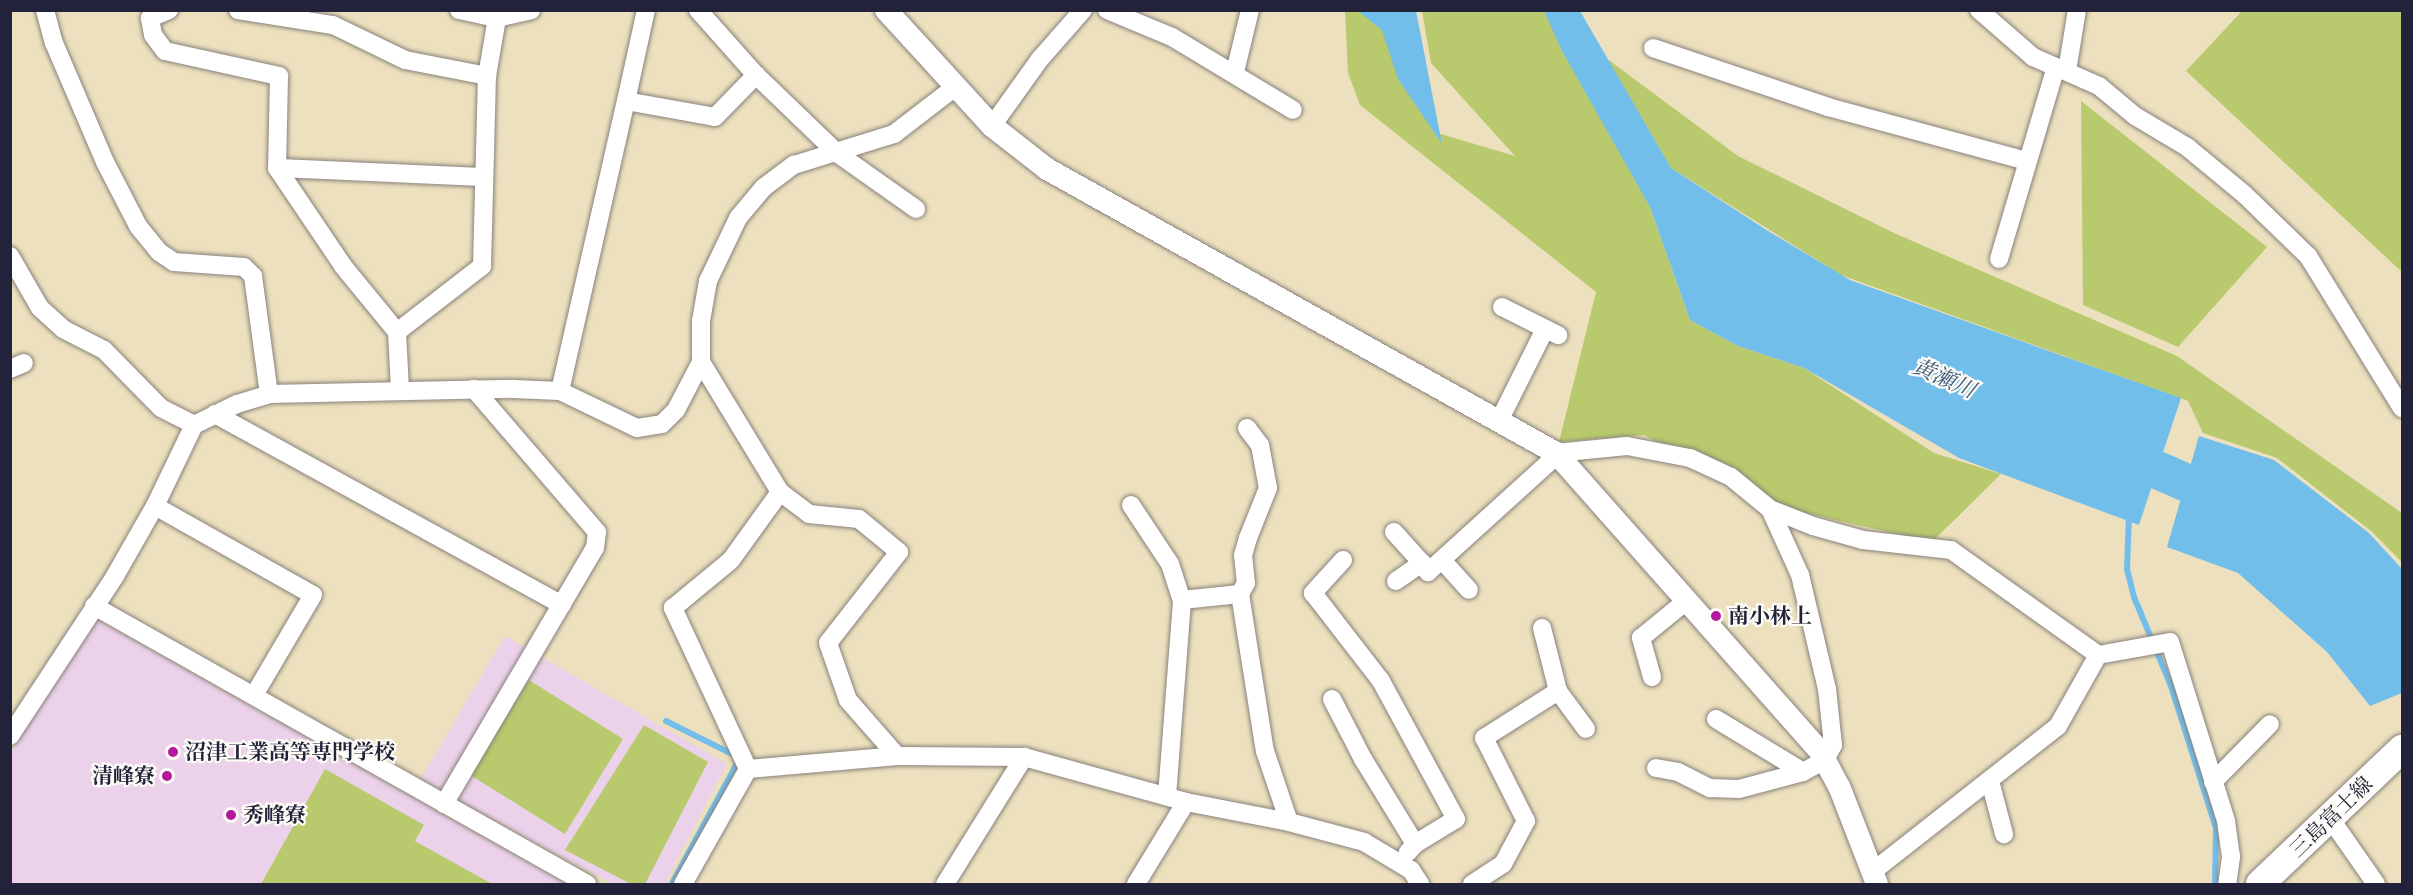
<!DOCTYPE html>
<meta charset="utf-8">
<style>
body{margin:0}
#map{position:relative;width:2413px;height:895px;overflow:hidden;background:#ede0be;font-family:"EB Garamond","Noto Serif JP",serif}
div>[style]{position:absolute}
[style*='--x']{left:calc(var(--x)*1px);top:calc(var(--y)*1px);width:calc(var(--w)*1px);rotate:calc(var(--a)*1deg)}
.built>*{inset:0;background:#ecd1ea}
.green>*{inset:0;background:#b8ca6d}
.water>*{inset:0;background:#72beeb}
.stream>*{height:6px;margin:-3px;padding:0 3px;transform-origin:3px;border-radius:3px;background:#72beeb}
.river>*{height:38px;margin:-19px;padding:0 19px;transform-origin:19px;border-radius:19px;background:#72beeb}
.roads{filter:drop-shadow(0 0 2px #88817c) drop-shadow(0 0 2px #88817c)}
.minor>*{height:18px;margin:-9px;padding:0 9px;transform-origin:9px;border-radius:9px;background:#fff}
.tertiary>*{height:22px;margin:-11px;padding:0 11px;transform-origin:11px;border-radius:11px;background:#fff}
.primary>*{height:28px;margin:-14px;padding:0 14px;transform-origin:14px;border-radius:14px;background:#fff}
.dots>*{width:16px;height:16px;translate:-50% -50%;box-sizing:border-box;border:3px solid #fdfcf7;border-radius:50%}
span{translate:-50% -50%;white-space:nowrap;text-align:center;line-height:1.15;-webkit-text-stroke:4.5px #fdfcf7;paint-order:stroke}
.poi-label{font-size:21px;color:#22223b;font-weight:700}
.left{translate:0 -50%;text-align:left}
.right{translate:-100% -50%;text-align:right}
.street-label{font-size:21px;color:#22223b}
.water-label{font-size:22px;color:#3e5979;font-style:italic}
.frame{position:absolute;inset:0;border:12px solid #22223b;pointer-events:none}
</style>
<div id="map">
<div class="built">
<div style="clip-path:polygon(97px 620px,331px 751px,566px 884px,11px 884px,10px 754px)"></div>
<div style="clip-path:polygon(505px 636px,727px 764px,665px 884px,613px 884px,420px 780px)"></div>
</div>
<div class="green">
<div style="clip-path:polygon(1345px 11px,1367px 11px,1386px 20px,1434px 132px,1515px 156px,1431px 63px,1422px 11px,1550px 11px,1650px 207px,1690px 320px,1738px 346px,1804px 368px,1934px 453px,2001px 474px,1932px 542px,1783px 508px,1644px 435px,1559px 442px,1596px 292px,1360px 105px,1348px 73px)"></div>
<div style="clip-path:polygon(2242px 11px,2402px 11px,2402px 272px,2186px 71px)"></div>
<div style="clip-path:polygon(1606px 58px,1738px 156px,1894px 233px,2177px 356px,2402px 513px,2402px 562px,2371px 531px,2277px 458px,2203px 433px,2188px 401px,1841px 275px,1671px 168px)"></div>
<div style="clip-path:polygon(2081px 101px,2267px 247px,2178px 347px,2083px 305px)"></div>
<div style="clip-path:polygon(529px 680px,623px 739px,565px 834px,470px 775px)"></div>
<div style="clip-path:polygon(644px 725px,708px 762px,645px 884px,631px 884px,565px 850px)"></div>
<div style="clip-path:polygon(325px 769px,424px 825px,415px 841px,492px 884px,261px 884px)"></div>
</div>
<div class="water">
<div style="clip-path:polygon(1358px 11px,1416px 11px,1442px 144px,1398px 79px,1382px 30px)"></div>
<div style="clip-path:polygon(1544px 11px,1580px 11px,1671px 168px,1765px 229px,1850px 280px,2181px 398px,2139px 525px,1959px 458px,1804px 368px,1738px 346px,1690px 320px,1650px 207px,1562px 51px)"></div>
<div style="clip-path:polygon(2199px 436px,2274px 460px,2369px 533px,2402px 569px,2402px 693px,2370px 706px,2327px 652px,2238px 573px,2167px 547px)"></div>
</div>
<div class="stream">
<div style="--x:2129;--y:515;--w:54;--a:92.1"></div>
<div style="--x:2127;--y:569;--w:29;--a:76"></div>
<div style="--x:2134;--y:597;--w:96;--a:67.4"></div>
<div style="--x:2171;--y:686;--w:149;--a:72.4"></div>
<div style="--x:2216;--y:828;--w:56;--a:91"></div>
<div style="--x:666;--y:721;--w:83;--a:26.6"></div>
<div style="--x:740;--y:758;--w:143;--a:118.4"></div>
</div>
<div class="river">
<div style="--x:2109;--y:449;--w:135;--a:23.5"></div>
</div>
<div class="roads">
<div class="minor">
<div style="--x:45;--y:10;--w:34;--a:75"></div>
<div style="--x:54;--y:43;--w:129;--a:66.8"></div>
<div style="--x:105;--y:162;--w:72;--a:62.7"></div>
<div style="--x:138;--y:226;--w:33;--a:51"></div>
<div style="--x:159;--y:252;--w:18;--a:34"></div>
<div style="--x:174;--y:262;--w:70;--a:4.1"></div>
<div style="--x:244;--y:267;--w:13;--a:45"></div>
<div style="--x:253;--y:276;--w:119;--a:82.3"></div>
<div style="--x:169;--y:10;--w:21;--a:157"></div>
<div style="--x:150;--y:18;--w:17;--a:80"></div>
<div style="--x:153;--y:35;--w:20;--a:53"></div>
<div style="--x:165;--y:51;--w:117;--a:12.4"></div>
<div style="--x:279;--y:76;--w:92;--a:91.2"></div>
<div style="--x:277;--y:168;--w:118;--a:56"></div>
<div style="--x:343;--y:266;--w:85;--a:50.7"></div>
<div style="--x:397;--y:332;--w:58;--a:87"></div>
<div style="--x:238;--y:10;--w:96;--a:9"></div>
<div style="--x:333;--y:25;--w:80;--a:25.9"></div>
<div style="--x:405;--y:60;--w:84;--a:11"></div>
<div style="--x:459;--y:10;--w:39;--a:12"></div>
<div style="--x:497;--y:18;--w:35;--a:-13"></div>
<div style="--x:698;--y:10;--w:87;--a:48.3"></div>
<div style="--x:756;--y:75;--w:112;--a:43.9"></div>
<div style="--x:837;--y:153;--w:97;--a:35.3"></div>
<div style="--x:1107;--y:10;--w:70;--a:22.6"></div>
<div style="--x:1172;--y:37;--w:141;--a:31.1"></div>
<div style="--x:1979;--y:10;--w:72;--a:41"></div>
<div style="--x:2033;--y:57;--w:72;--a:23.7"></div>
<div style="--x:2099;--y:86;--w:47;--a:39.8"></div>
<div style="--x:2135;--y:116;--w:61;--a:30.8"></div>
<div style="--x:2187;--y:147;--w:75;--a:39.6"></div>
<div style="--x:2245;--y:195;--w:88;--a:44.1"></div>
<div style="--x:2308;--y:256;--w:179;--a:58.3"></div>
<div style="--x:1653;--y:48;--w:185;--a:18.6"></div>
<div style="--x:1828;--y:107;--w:206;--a:15.2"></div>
<div style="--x:2067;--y:71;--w:62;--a:-80.7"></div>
<div style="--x:1235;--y:72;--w:64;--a:-76.4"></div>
<div style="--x:626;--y:101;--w:93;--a:-77.6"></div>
<div style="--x:992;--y:126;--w:82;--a:-54.4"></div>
<div style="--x:1040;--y:59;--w:65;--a:-48.7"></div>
<div style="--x:277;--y:168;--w:207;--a:2.5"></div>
<div style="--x:10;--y:256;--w:60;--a:60"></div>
<div style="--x:40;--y:308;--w:31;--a:42"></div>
<div style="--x:63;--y:329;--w:46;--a:27.1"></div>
<div style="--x:104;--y:350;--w:81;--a:45.5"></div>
<div style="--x:161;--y:408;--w:37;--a:27"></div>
<div style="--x:1999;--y:259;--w:200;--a:-73.5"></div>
<div style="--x:1502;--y:307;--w:63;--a:26.6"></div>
<div style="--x:397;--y:332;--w:108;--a:-37.8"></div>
<div style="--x:482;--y:266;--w:190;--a:-88.5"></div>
<div style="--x:487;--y:76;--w:59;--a:-80.2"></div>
<div style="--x:701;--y:362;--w:152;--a:58.7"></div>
<div style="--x:780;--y:492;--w:36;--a:37"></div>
<div style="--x:809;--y:514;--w:50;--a:5.7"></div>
<div style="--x:859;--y:519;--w:52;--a:39.5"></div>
<div style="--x:899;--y:552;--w:115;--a:128"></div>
<div style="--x:828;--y:643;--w:60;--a:70.7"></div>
<div style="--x:848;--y:700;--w:74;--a:48.8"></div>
<div style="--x:10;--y:369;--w:15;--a:-23"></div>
<div style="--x:560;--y:391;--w:297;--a:-77.2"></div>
<div style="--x:626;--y:101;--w:90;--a:10.2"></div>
<div style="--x:715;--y:117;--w:59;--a:-45.7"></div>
<div style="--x:215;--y:414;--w:396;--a:28.8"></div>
<div style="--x:1499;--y:421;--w:103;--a:-63.4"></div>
<div style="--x:1247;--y:428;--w:21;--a:53"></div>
<div style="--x:1260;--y:445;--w:44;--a:79.5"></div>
<div style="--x:1268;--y:488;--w:54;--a:111.8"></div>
<div style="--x:1248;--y:538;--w:18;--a:106"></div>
<div style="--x:1243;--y:555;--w:28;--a:84"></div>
<div style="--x:1246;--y:583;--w:13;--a:119"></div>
<div style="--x:1240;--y:594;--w:159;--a:81"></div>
<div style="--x:1265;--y:751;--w:75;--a:71.3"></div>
<div style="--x:1556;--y:453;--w:71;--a:-5.6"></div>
<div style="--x:1627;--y:446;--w:64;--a:10.8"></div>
<div style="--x:1690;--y:458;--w:45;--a:24.9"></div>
<div style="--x:1731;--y:477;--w:50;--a:39.4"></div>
<div style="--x:1770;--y:509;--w:46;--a:21.6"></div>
<div style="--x:1813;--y:526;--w:52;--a:15.6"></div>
<div style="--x:1863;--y:540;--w:89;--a:6.5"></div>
<div style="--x:1951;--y:550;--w:181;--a:35.5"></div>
<div style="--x:2098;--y:655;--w:73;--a:-10.2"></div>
<div style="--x:2170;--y:642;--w:188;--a:72.6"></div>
<div style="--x:2226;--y:821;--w:36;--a:82"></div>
<div style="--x:2231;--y:857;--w:27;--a:98"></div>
<div style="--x:1131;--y:505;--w:71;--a:56.5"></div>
<div style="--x:1170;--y:564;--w:38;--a:72"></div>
<div style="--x:1182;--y:600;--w:58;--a:-5.9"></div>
<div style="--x:155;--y:506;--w:181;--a:29.4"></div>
<div style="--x:313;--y:595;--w:116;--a:120.5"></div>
<div style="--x:1394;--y:532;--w:42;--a:47.9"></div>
<div style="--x:1343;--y:560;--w:45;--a:132.3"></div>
<div style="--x:1313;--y:593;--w:111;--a:52.3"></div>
<div style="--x:1381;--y:681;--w:157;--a:61.5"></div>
<div style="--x:1456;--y:819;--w:48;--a:148.6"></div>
<div style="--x:1442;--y:560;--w:40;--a:48"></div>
<div style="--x:1396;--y:581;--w:32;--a:-35"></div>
<div style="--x:1422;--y:563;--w:11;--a:56"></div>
<div style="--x:1428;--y:572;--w:174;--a:-42.2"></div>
<div style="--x:94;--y:606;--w:566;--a:29.42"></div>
<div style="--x:1542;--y:628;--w:65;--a:75.7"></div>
<div style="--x:1558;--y:691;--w:47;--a:53.6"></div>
<div style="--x:1652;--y:677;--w:41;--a:-105.8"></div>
<div style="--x:1641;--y:638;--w:58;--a:-39.4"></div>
<div style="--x:1332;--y:699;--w:68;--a:62.7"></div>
<div style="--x:1363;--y:759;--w:100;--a:58.5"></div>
<div style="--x:1415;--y:844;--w:11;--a:131"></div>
<div style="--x:1716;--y:719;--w:102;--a:31.3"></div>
<div style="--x:1803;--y:772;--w:25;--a:-29"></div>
<div style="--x:1825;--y:760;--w:17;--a:-62"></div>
<div style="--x:1833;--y:745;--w:56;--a:-96.1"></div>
<div style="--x:1827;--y:689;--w:117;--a:-103.3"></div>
<div style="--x:1800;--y:575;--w:72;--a:-114.4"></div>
<div style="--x:10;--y:736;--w:191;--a:-56.7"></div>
<div style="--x:115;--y:576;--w:81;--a:-60.3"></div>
<div style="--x:155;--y:506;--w:90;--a:-64.3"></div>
<div style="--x:194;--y:425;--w:48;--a:-26"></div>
<div style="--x:237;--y:404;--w:34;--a:-17"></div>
<div style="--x:269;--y:394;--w:245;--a:-1.2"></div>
<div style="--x:514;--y:389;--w:46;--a:2.5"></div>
<div style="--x:560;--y:391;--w:85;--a:25.7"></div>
<div style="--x:637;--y:428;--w:25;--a:-9"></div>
<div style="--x:662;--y:424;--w:20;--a:-45"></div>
<div style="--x:676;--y:410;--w:54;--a:-62.5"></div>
<div style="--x:701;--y:362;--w:41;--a:-90"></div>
<div style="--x:701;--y:321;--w:41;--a:-80.1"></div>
<div style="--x:708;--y:281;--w:70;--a:-64.5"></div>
<div style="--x:738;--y:218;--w:39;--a:-50"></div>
<div style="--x:763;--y:188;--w:39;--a:-37"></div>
<div style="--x:794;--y:165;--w:105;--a:-17.2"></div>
<div style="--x:894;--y:134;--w:77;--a:-37.6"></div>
<div style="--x:1656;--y:768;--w:22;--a:10"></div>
<div style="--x:1678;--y:772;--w:36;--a:27"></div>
<div style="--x:1710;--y:788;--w:29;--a:2"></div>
<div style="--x:1739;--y:789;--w:66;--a:-14.9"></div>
<div style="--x:748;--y:769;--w:178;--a:-115"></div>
<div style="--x:673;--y:608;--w:75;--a:-39.6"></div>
<div style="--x:731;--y:560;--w:84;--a:-54.2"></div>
<div style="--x:1990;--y:781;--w:55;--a:75.2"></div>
<div style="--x:2213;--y:782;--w:81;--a:-45.5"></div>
<div style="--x:1167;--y:796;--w:197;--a:-85.6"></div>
<div style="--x:444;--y:804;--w:297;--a:-59.5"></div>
<div style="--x:595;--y:548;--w:16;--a:-83"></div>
<div style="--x:597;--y:532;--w:189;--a:-130.7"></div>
<div style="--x:2330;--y:818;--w:80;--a:55.1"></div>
<div style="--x:1872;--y:872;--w:236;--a:-38.1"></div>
<div style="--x:2058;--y:726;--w:81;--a:-60.6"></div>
<div style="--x:683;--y:884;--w:132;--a:-60.5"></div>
<div style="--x:748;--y:769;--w:150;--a:-5"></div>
<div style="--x:897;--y:756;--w:127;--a:0.5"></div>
<div style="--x:1024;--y:757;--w:168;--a:15.5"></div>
<div style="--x:1186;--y:802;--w:105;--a:11"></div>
<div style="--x:1289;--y:822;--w:78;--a:14.9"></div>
<div style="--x:1364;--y:842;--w:55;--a:30.8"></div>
<div style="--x:1411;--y:870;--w:17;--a:57"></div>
<div style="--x:945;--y:884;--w:150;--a:-58.1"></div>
<div style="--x:1136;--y:884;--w:96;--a:-58.6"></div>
<div style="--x:1472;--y:884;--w:37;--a:-33"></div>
<div style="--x:1503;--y:864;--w:49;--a:-61.9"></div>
<div style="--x:1526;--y:821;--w:93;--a:-116.8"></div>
<div style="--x:1484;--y:738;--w:88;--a:-32.4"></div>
</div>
<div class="tertiary">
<div style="--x:886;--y:10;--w:157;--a:47.6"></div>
<div style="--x:992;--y:126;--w:70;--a:38"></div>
<div style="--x:1047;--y:169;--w:583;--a:29.16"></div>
<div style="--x:1556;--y:453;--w:398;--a:48.5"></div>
<div style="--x:1820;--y:751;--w:40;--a:62"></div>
<div style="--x:1839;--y:786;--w:105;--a:68.8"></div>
</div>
<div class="primary">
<div style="--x:2260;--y:884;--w:196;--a:-43.6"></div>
</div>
</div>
<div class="dots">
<div style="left:1716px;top:616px;background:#b5179e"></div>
<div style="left:173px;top:752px;background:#b5179e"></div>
<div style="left:167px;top:776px;background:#b5179e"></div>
<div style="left:231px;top:815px;background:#b5179e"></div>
</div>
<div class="poi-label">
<span class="left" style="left:1728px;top:616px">南小林上</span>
<span class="left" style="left:185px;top:752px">沼津工業高等専門学校</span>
<span class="right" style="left:155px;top:776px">清峰寮</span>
<span class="left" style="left:243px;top:815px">秀峰寮</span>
</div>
<div class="street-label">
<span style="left:2331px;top:817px;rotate:-44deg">三島富士線</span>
</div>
<div class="water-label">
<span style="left:1944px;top:378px;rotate:24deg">黄瀬川</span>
</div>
<div class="frame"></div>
</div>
